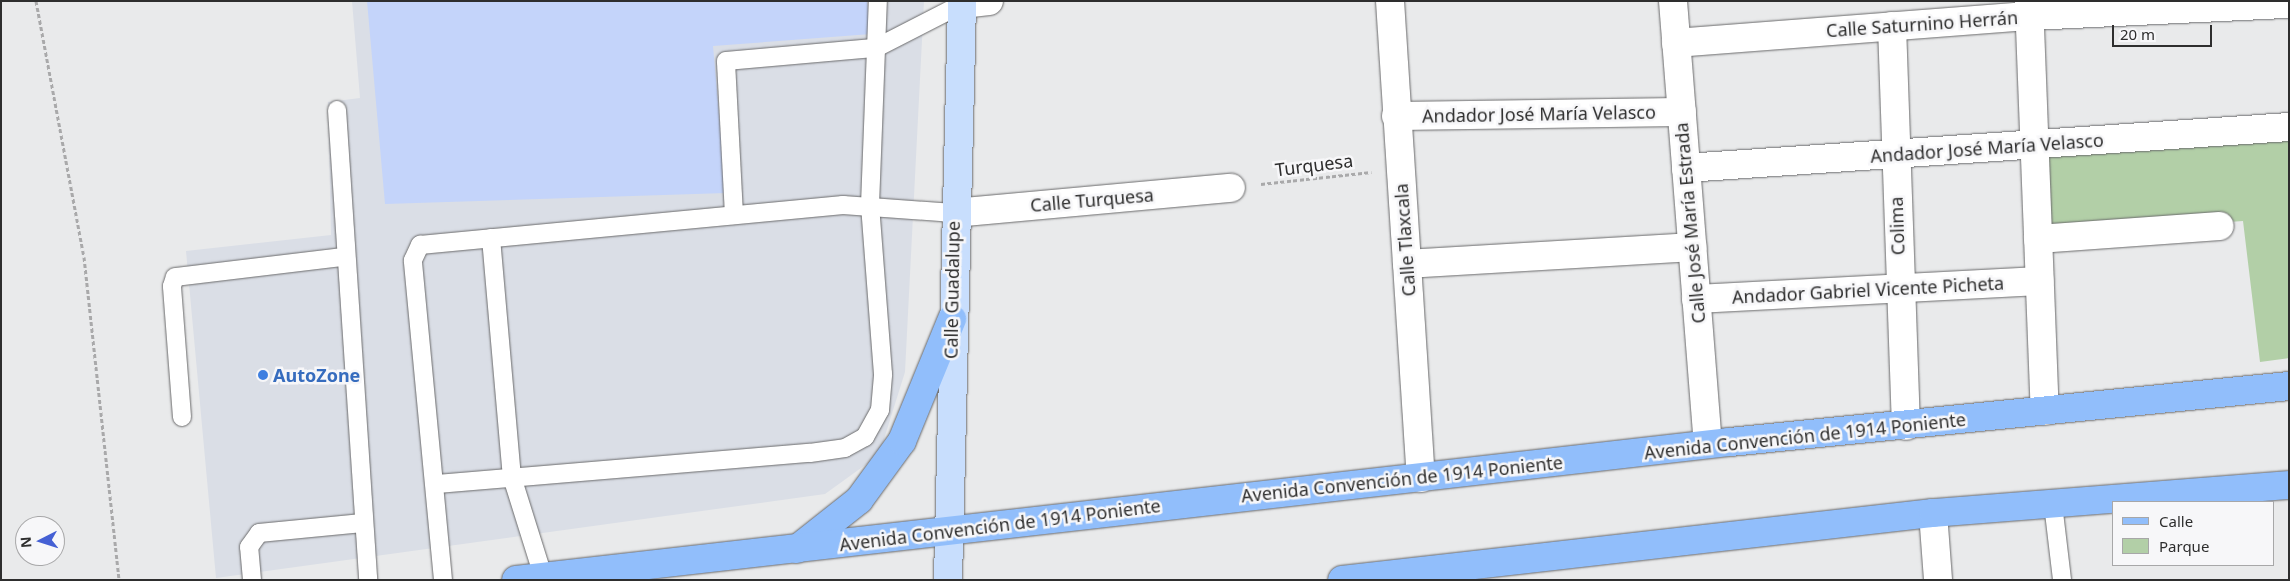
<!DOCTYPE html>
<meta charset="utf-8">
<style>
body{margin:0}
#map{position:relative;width:2290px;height:581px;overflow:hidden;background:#e9eaeb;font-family:"Noto Sans",sans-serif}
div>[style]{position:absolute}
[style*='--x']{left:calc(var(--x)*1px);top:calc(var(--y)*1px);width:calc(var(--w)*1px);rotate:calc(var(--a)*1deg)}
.built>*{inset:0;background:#dadee6}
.green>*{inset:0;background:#b2cfa7}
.building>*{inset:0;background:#c4d4fa}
.path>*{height:3px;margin-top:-1.5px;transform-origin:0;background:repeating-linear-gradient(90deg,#a9a9aa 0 4px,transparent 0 6.5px)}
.roads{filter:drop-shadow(0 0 1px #6a6a6b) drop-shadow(0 0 1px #6a6a6b)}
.lane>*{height:18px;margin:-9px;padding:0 9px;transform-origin:9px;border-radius:9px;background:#fff}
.street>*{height:28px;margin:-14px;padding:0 14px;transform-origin:14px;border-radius:14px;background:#fff}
.secondary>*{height:28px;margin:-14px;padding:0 14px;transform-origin:14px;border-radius:14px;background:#c8defd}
.primary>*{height:28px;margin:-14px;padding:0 14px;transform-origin:14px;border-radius:14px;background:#91befb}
.dots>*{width:14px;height:14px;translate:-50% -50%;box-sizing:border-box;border:2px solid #f7f7f9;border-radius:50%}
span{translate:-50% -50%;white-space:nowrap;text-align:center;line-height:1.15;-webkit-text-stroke:5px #f7f7f9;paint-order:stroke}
.street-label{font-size:18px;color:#2e2e2e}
.shop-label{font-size:18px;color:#366cbe;font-weight:700}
.left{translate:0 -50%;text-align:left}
.frame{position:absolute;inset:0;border:2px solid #2e2e2e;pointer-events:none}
.legend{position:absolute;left:2112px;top:501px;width:162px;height:65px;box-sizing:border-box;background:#f7f7f9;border:1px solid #a7a7a8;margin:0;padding:6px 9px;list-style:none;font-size:15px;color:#2e2e2e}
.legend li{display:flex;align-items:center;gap:10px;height:25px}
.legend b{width:25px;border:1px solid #a7a7a8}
.north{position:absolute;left:15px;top:516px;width:50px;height:50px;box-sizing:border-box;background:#f7f7f9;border:1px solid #a7a7a8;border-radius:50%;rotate:265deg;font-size:14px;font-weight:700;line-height:20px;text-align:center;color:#2e2e2e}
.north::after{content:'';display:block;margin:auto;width:18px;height:22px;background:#4560d4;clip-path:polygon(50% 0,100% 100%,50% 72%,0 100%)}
.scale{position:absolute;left:2112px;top:25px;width:100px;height:22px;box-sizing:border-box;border:2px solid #2e2e2e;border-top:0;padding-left:6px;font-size:15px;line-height:18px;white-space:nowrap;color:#2e2e2e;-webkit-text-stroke:4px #f7f7f9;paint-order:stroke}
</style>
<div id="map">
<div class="built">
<div style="clip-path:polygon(352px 1px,924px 1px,905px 372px,879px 455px,825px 494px,216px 578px,186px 251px,331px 235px,328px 102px,360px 98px)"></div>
</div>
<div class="green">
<div style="clip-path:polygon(2289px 136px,2289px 358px,2260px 362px,2243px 221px,2042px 235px,2038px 148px)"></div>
</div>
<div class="building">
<div style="clip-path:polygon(367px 1px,867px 1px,871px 34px,713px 46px,726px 193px,385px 204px)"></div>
</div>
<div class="path">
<div style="--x:36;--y:1;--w:260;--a:79.4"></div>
<div style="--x:84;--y:257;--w:325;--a:83.8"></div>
<div style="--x:1261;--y:184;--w:111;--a:-6.2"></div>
</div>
<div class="roads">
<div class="lane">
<div style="--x:337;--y:110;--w:471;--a:86.2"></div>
<div style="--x:734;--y:215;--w:154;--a:-93"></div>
<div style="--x:726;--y:61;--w:151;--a:-5"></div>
<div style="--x:876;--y:48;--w:97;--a:-27.1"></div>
<div style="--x:491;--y:238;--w:240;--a:85"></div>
<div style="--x:512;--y:477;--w:104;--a:72.6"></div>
<div style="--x:182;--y:417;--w:131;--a:-94.4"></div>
<div style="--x:172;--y:286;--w:9;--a:-72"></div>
<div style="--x:175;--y:277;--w:169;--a:-6.8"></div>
<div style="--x:437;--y:484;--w:374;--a:-4.8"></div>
<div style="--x:810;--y:453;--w:35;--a:-8"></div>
<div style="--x:845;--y:448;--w:23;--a:-29"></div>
<div style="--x:865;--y:437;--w:31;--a:-61"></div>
<div style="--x:880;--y:410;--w:36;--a:-85"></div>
<div style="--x:883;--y:374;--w:169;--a:-94.4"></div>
<div style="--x:870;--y:205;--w:204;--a:-87.8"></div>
<div style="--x:2053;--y:504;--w:77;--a:83.2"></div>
<div style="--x:252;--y:580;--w:33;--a:-95"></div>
<div style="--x:249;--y:547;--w:17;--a:-54"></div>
<div style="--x:259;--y:533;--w:104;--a:-5.5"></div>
<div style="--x:443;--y:580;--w:321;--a:-95.4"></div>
<div style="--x:413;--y:260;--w:17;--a:-65"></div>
<div style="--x:420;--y:245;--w:425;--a:-5.4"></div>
<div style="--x:843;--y:205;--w:111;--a:4.1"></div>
</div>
<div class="street">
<div style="--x:1390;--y:1;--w:478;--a:86.3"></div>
<div style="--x:1673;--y:1;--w:444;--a:85.5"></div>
<div style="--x:2029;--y:1;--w:410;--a:87.8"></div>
<div style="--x:962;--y:4;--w:27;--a:-6"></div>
<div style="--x:1892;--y:26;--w:400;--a:88"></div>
<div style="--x:1676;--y:43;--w:355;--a:-4.4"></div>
<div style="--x:2030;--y:16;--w:259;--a:-2.7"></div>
<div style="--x:1396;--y:116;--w:286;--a:-0.8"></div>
<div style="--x:1686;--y:168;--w:604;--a:-3.89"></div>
<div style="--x:954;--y:213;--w:278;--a:-5.2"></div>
<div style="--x:2038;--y:239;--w:182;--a:-4.1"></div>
<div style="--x:1407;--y:264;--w:286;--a:-3.4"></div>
<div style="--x:1696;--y:299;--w:344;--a:-3"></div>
<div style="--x:1933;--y:513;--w:67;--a:85.7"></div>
</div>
<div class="secondary">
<div style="--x:948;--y:580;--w:579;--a:-88.61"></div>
</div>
<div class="primary">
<div style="--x:797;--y:549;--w:79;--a:-38.3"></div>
<div style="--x:859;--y:500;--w:73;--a:-53.9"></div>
<div style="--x:902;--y:441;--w:132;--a:-67.7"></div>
<div style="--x:516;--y:580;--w:1222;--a:-6.49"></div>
<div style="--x:1730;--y:442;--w:562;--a:-5.72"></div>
<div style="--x:1342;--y:580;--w:595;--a:-6.47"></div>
<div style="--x:1933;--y:513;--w:357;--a:-4.5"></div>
</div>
</div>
<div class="dots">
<div style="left:263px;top:375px;background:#3f7fe0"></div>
</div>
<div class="street-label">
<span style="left:1922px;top:24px;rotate:-4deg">Calle Saturnino Herrán</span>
<span style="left:1539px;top:114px;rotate:-1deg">Andador José María Velasco</span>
<span style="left:1987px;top:148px;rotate:-4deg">Andador José María Velasco</span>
<span style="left:1314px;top:165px;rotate:-7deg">Turquesa</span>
<span style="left:1092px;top:200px;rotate:-5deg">Calle Turquesa</span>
<span style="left:1690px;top:223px;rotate:-95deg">Calle José María Estrada</span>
<span style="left:1897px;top:226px;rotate:-92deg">Colima</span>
<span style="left:1405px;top:240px;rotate:-94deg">Calle Tlaxcala</span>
<span style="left:952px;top:290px;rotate:-89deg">Calle Guadalupe</span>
<span style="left:1868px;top:290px;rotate:-3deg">Andador Gabriel Vicente Picheta</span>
<span style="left:1805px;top:436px;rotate:-6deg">Avenida Convención de 1914 Poniente</span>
<span style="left:1402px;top:479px;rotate:-6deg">Avenida Convención de 1914 Poniente</span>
<span style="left:1000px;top:525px;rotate:-7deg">Avenida Convención de 1914 Poniente</span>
</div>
<div class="shop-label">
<span class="left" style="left:273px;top:375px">AutoZone</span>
</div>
<div class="frame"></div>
<ul class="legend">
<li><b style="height:6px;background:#91befb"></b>Calle</li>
<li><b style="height:14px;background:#b2cfa7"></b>Parque</li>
</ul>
<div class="north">N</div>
<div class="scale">20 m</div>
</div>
